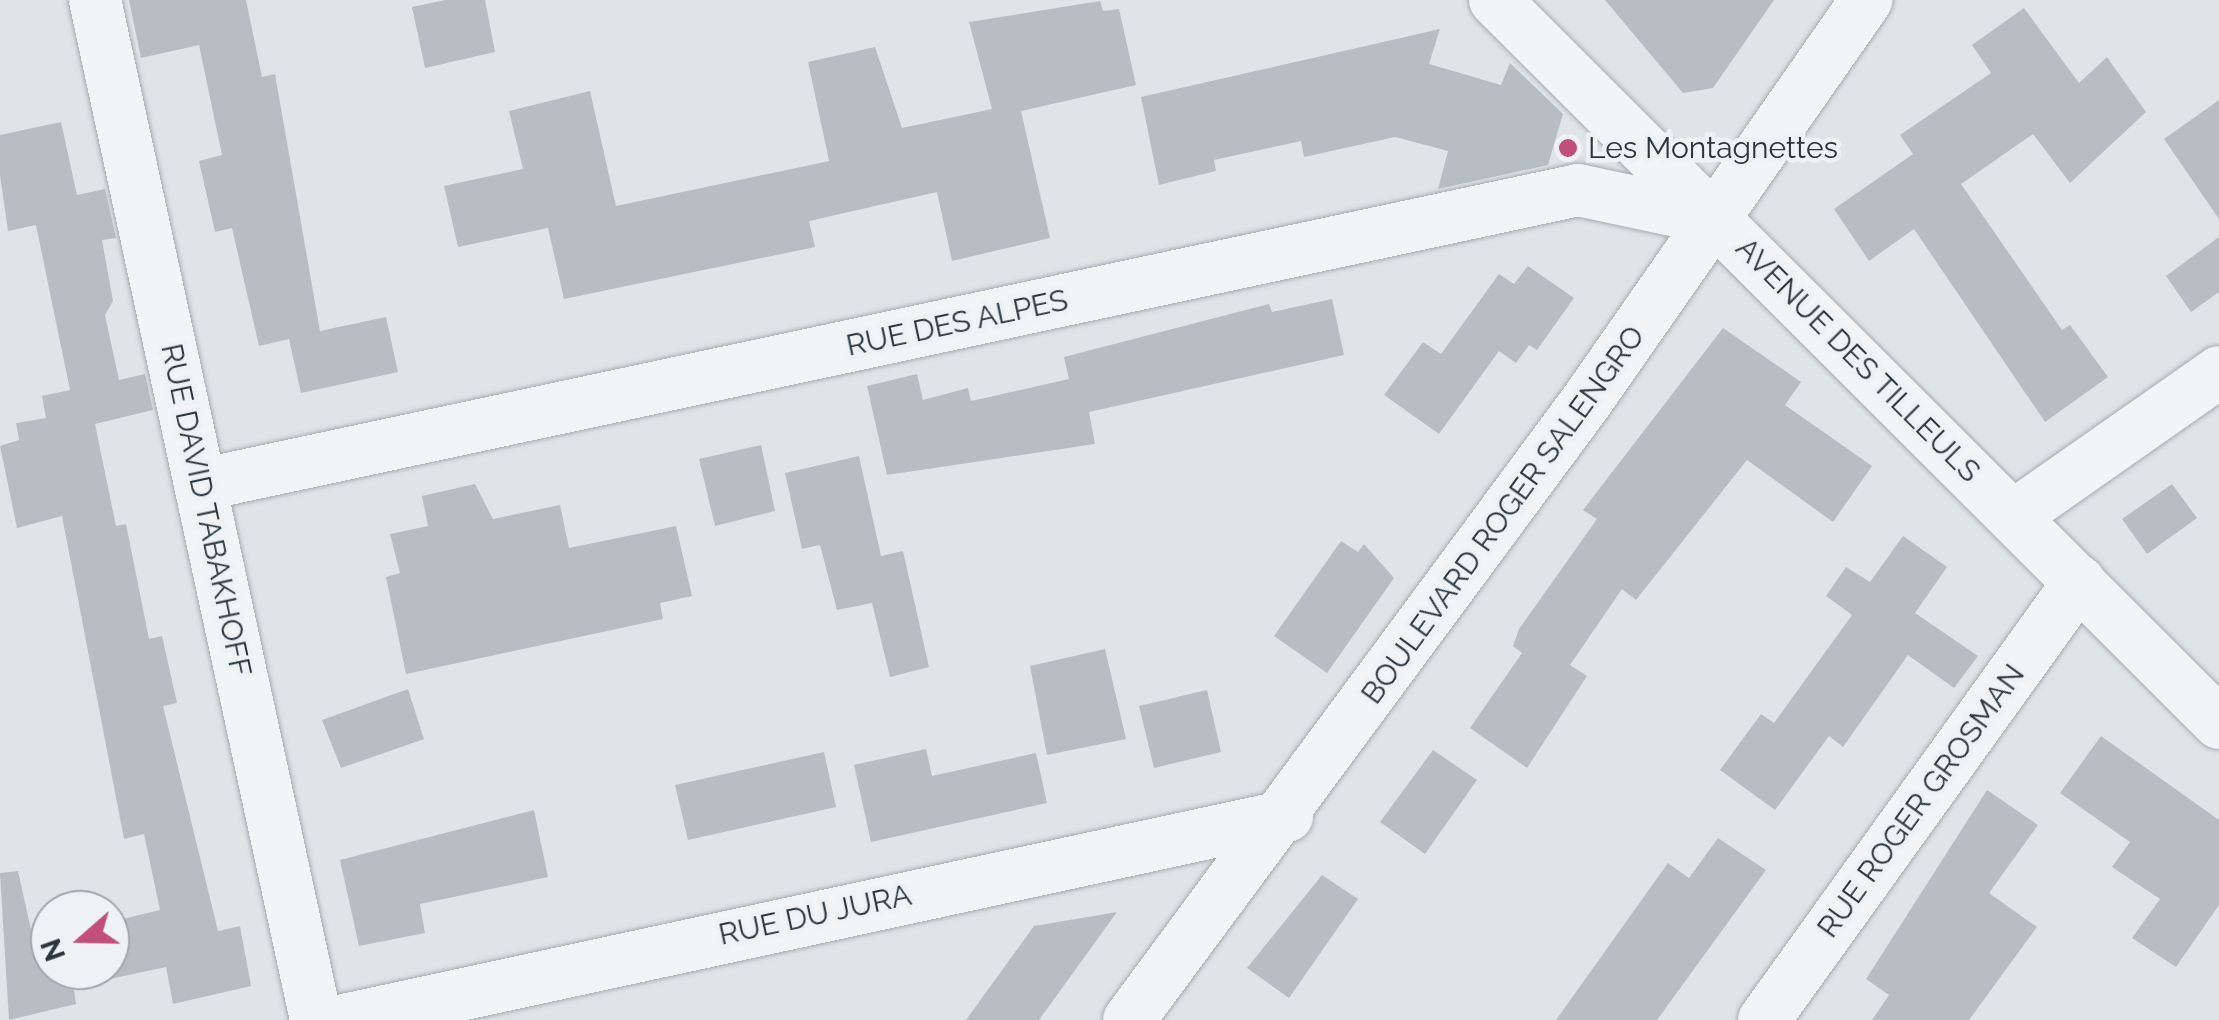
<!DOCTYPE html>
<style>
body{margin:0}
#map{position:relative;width:2219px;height:1020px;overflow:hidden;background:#dfe4e7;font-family:Raleway,sans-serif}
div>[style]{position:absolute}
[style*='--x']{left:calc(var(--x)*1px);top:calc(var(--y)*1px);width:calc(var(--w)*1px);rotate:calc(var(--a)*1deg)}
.building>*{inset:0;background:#b7bec3}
.roads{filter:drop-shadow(0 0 2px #a5acb1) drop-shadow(0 0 2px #a5acb1)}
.minor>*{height:52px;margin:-26px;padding:0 26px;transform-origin:26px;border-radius:26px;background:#f2f4f6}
.dots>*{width:28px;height:28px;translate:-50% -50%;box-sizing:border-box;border:5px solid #eef2f5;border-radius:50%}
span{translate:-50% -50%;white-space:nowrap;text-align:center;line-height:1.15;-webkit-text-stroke:9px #eef2f5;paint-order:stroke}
.poi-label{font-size:30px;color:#2a353d}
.left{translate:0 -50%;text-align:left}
.street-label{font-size:30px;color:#2a353d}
.north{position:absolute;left:30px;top:890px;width:100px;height:100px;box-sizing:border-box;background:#eef2f5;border:2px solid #a0a6ab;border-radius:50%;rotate:250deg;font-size:28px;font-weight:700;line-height:40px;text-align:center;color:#2a353d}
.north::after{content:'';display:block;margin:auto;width:35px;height:45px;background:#c14f78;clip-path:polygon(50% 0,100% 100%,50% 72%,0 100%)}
</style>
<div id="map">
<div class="building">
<div style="clip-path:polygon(129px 0,246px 0,262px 77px,275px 74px,320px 331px,386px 317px,398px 372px,301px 393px,289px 339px,259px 346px,232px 228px,215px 232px,199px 161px,222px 155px,199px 45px,141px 58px)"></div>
<div style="clip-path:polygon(445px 0,485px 0,495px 52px,425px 68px,412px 7px)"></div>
<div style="clip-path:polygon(1605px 0,1774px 0,1713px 88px,1683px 93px)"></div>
<div style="clip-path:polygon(1100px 1px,1103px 11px,1119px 9px,1136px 85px,1021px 111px,1050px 238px,952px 261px,937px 192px,809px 221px,815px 247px,564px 299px,548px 228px,458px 247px,444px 186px,523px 169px,509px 111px,590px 91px,616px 206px,829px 161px,808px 62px,875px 47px,902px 128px,992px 109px,969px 22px)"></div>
<div style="clip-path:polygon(2024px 8px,2079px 83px,2107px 57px,2146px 112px,2070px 183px,2033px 134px,1961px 184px,2062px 330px,2070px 325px,2108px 377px,2045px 422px,1914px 229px,1869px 261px,1834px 209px,1913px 154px,1900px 135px,1991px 73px,1972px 45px)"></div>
<div style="clip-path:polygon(1440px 29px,1429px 64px,1501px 85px,1510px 63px,1563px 114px,1548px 165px,1438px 189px,1448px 151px,1395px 137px,1304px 157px,1301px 141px,1214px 160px,1216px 171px,1159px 185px,1141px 97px)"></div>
<div style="clip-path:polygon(2219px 100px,2219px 219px,2164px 139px)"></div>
<div style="clip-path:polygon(61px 122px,77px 195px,105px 189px,116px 238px,102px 240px,113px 301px,105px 315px,119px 380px,145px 374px,153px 410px,95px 424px,116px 526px,126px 524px,149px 639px,162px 636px,177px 703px,163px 706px,218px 931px,240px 926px,251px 986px,173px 1004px,166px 967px,110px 979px,110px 922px,160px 910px,144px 834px,124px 839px,62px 516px,17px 528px,0 446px,19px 440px,16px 423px,46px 418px,42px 396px,70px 390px,36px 225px,8px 231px,0 175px,0 135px)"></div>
<div style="clip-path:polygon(2219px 237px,2219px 292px,2191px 312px,2166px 276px)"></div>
<div style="clip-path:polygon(1528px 266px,1574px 298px,1537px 350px,1529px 345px,1516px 363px,1499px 351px,1439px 434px,1384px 395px,1423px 342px,1441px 354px,1499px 274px,1514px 284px)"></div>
<div style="clip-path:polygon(1332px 299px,1344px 355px,1089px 412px,1095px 444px,887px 475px,867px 386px,917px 374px,923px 400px,968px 388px,971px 401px,1069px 379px,1064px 357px,1269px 304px,1272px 312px)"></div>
<div style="clip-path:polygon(1723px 328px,1801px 382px,1785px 405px,1872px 466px,1833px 522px,1747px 460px,1636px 600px,1622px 589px,1570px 665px,1587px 676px,1527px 768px,1470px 728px,1522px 653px,1513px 646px,1519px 629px,1597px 519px,1583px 510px)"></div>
<div style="clip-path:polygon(761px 445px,775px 511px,715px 526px,699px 459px)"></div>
<div style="clip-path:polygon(859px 456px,881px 556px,903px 551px,929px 667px,890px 677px,872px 603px,837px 610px,820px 545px,802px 549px,785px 473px)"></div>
<div style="clip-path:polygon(475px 484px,493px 519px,560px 505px,569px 548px,676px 526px,692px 596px,660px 603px,663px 619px,406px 674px,386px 577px,400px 573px,390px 534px,428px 526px,422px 496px)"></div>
<div style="clip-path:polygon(2172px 484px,2197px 518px,2147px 554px,2122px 519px)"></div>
<div style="clip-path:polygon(1903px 536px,1947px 567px,1915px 613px,1978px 656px,1954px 688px,1908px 655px,1843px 747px,1829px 736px,1775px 810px,1720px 770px,1761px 714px,1774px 723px,1852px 615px,1826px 596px,1846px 567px,1870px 582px)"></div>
<div style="clip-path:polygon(1341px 541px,1358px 552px,1364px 544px,1394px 578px,1327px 673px,1274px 636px)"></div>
<div style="clip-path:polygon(1105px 649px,1126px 739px,1047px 755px,1030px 666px)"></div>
<div style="clip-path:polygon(408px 689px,424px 739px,341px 768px,322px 720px)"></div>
<div style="clip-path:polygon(1207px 690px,1221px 752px,1154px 768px,1139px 706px)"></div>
<div style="clip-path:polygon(2101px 736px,2219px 820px,2219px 905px,2176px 967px,2132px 938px,2160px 899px,2112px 867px,2130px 842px,2060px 793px)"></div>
<div style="clip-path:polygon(926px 749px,932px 776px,1036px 753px,1047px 803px,871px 842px,854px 765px)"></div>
<div style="clip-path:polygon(1433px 750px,1477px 780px,1425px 854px,1380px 822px)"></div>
<div style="clip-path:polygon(824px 752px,836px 807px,688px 840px,675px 785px)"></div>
<div style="clip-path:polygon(1987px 790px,2038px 825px,1989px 893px,2037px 927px,1969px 1020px,1872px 1020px,1889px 995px,1866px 979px)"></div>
<div style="clip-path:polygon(534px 810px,548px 877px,420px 904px,425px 933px,359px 946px,340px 860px)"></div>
<div style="clip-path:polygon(1718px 838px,1766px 870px,1657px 1020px,1556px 1020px,1668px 863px,1689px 878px)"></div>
<div style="clip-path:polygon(18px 871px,39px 966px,71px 970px,76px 1004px,9px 1020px,0 873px)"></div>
<div style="clip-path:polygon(1322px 875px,1358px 899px,1289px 998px,1247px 968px)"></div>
<div style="clip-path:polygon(1117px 912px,1039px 1020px,966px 1020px,1034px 926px)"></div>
</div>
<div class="roads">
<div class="minor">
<div style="--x:95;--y:0;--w:1044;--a:77.77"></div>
<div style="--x:1495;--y:0;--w:1023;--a:44.96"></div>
<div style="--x:200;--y:485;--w:1409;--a:-12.08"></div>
<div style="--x:1578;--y:190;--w:139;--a:12"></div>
<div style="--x:2015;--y:515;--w:249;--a:-35"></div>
<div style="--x:344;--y:1020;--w:965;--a:-12.21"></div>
<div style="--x:1129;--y:1020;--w:769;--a:-53.52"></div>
<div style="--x:1586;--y:402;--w:490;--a:-55.1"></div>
<div style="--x:1764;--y:1020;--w:540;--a:-54.28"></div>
</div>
</div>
<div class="dots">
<div style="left:1568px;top:148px;background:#c14f78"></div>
</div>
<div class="poi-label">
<span class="left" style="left:1588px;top:148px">Les Montagnettes</span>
</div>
<div class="street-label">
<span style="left:957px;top:323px;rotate:-12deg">RUE DES ALPES</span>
<span style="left:1858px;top:360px;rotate:45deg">AVENUE DES TILLEULS</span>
<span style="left:206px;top:510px;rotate:78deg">RUE DAVID TABAKHOFF</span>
<span style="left:1503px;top:515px;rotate:-54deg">BOULEVARD ROGER SALENGRO</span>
<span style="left:1921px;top:801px;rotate:-54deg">RUE ROGER GROSMAN</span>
<span style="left:815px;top:915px;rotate:-12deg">RUE DU JURA</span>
</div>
<div class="north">N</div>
</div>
